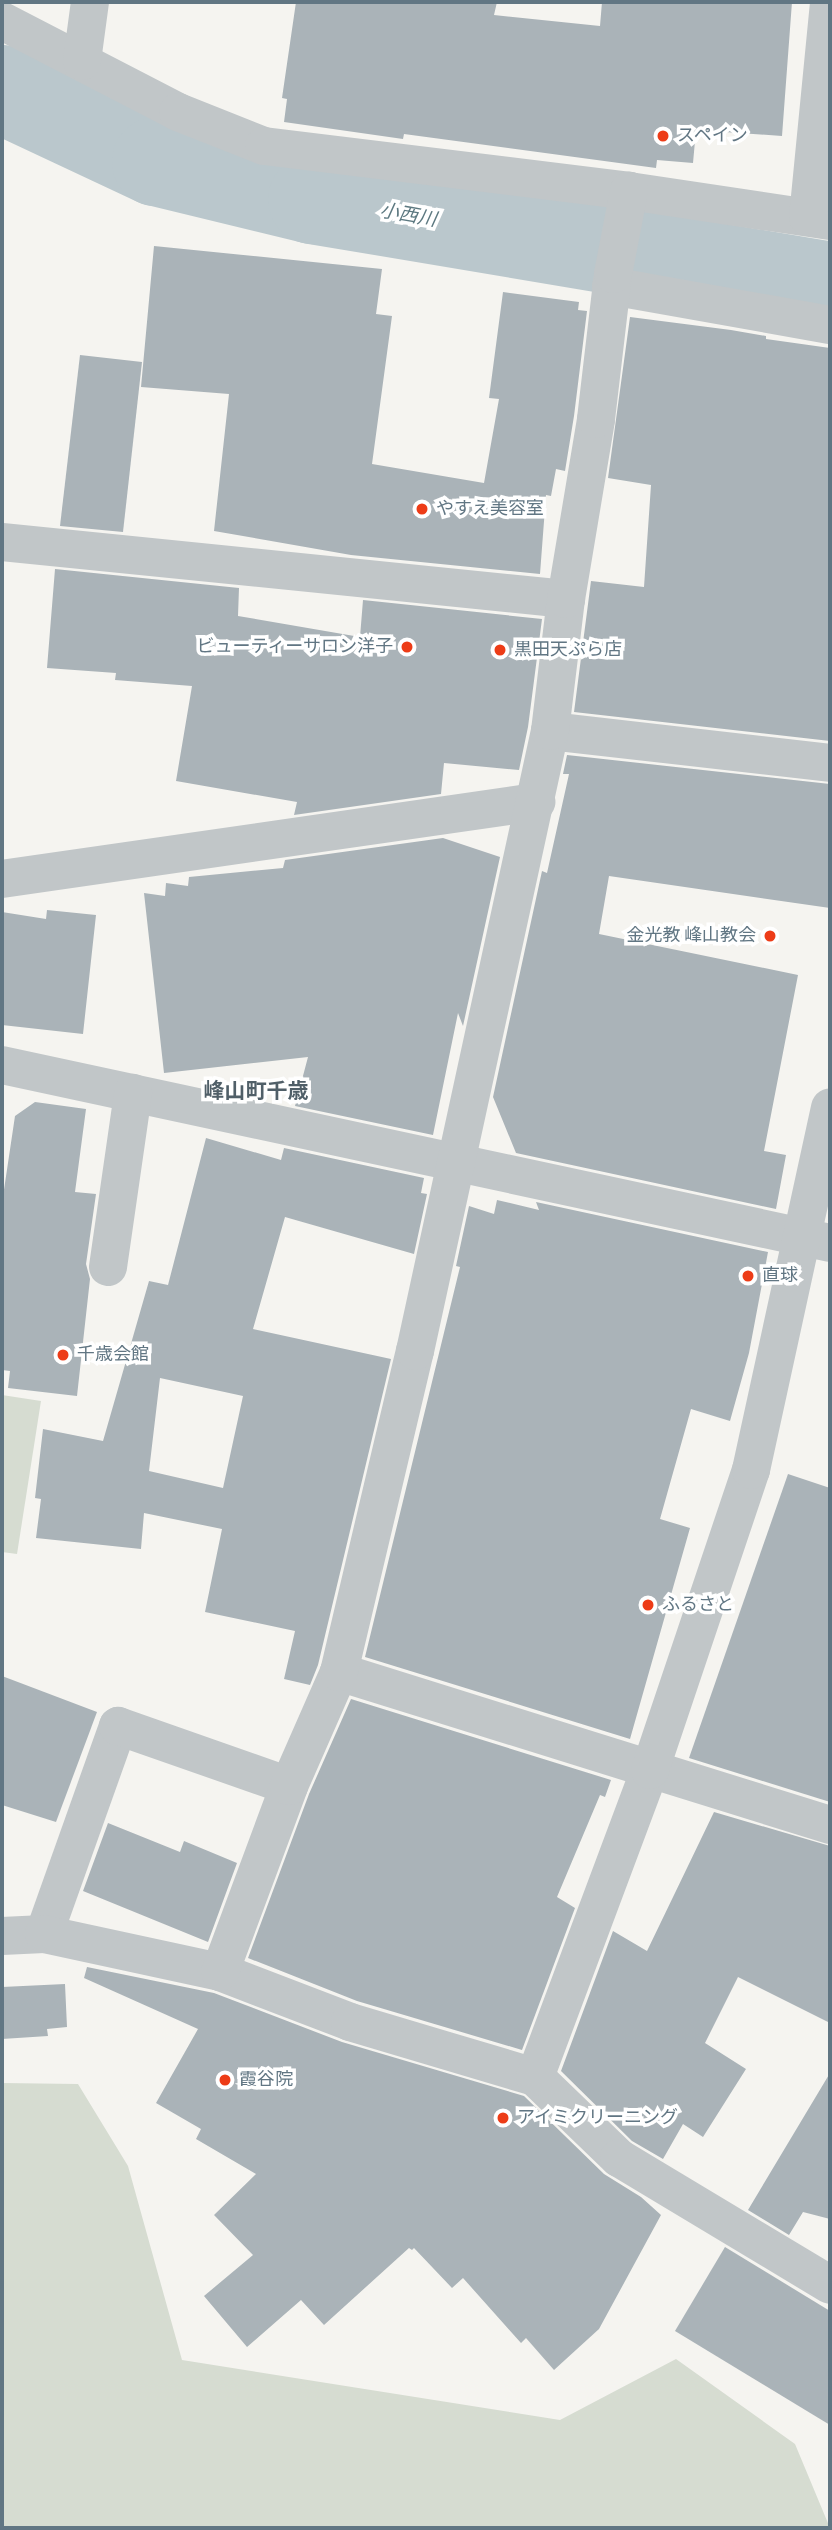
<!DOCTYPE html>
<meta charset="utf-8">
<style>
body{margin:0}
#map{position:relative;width:832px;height:2530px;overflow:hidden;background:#f5f4f0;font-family:"Source Sans 3","Noto Sans JP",sans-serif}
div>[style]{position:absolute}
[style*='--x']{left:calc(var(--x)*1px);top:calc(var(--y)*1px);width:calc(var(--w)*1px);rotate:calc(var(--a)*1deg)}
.green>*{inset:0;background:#d6dcd1}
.river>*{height:89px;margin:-44.5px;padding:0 44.5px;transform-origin:44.5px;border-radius:44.5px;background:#bac7cc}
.building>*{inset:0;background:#aab3b8}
.minor>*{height:38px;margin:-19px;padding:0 19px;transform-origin:19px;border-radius:19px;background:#c1c6c8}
.dots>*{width:19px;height:19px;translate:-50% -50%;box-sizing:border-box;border:4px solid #fff;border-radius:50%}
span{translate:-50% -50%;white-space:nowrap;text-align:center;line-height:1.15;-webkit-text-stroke:7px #fff;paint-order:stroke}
.poi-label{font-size:18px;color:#617683}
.left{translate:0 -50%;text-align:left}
.right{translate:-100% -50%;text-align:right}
.water-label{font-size:19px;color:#5d7981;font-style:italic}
.quarter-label{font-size:21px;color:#505f68;font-weight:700}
.frame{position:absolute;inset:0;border:4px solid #617683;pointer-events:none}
</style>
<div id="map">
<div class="green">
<div style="clip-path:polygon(2px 100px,153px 172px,297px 216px,589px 267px,588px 275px,296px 222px,149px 179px,2px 109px)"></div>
<div style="clip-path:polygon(2px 1395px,41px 1401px,17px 1554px,2px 1552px)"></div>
<div style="clip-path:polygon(2px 2083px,78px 2084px,128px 2166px,182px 2360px,560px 2420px,676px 2359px,795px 2444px,830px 2528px,2px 2528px)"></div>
</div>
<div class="river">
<div style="--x:2;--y:89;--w:170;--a:25.1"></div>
<div style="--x:156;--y:161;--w:161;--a:13.7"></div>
<div style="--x:312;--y:199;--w:525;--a:9.53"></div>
</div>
<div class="building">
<div style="clip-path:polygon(296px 2px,497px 2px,494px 15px,600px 26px,602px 2px,792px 2px,782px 136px,696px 130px,693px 163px,657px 160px,656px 168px,404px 134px,403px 139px,284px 122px,287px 99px,282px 98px)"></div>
<div style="clip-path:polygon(154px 246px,382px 269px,376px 314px,392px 316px,372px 464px,484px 483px,499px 399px,489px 398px,503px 292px,579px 302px,578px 310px,587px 311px,574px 416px,565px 471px,556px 469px,551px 496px,546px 495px,540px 574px,351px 555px,214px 531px,229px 394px,141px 387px)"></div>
<div style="clip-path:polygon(630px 317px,731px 330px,766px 336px,766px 339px,830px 348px,830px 741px,574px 712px,591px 581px,644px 587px,651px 485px,608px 478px)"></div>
<div style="clip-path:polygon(80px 355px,142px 362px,123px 532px,60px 526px)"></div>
<div style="clip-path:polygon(55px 569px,239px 588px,238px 616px,360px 637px,363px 600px,542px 619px,528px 727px,519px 770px,444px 763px,441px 794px,294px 815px,297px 802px,176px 781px,192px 686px,115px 680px,116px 673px,47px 668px)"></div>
<div style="clip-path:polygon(567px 755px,830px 784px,830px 908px,609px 876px,599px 934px,798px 975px,764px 1151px,786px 1155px,776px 1209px,516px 1153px,493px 1097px,542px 871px,547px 873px,569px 774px,563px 774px)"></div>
<div style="clip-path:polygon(443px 838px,500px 857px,463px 1026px,458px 1013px,433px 1135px,295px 1106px,308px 1057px,164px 1073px,144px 893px,165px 896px,166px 883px,188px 886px,189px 877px,283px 868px,285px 860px)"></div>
<div style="clip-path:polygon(47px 910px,96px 915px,83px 1034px,2px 1025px,2px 912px,46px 919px)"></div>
<div style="clip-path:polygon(35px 1102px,86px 1109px,75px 1192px,96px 1194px,86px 1264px,90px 1279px,77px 1396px,8px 1388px,10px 1371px,2px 1370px,2px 1203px,15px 1116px)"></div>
<div style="clip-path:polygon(evenodd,206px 1138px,281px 1160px,284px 1148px,424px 1178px,421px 1193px,427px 1194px,414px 1254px,285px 1217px,253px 1329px,391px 1359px,318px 1665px,310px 1685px,284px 1679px,295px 1631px,205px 1612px,222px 1529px,144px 1513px,141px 1549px,36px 1538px,41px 1499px,35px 1498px,43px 1429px,103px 1441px,149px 1281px,168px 1285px,206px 1138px,160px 1378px,243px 1396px,223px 1488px,149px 1471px,160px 1378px)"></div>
<div style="clip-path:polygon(497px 1200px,539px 1210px,536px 1202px,768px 1252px,749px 1353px,730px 1421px,691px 1409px,660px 1519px,690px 1528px,630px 1739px,365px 1657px,460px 1267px,456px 1266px,469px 1206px,494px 1214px)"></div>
<div style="clip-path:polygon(788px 1474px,830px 1488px,830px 1802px,689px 1758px)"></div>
<div style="clip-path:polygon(2px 1676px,97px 1712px,56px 1822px,2px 1805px)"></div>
<div style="clip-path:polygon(351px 1699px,611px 1780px,605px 1797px,600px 1795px,557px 1897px,575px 1908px,522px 2050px,357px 2001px,248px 1958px,309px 1794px)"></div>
<div style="clip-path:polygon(714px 1812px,830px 1846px,830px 2023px,738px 1977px,705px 2043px,746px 2069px,703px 2137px,683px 2124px,663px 2159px,632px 2141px,561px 2071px,613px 1931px,647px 1951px)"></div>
<div style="clip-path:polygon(108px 1823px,180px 1852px,184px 1841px,237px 1863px,208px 1942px,83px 1891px)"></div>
<div style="clip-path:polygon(87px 1967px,214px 1993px,342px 2042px,524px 2096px,604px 2174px,641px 2197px,661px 2215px,599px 2329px,554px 2370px,526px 2338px,521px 2343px,463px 2278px,452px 2288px,414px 2248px,412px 2250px,409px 2248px,324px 2325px,301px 2300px,247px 2347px,204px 2296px,253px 2255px,214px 2215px,256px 2174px,196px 2139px,201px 2129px,156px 2103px,198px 2029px,84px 1978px)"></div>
<div style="clip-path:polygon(65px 1984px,67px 2027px,47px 2029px,48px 2036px,2px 2039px,2px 1987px)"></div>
<div style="clip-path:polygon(830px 2073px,830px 2219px,803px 2212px,789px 2235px,748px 2210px)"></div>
<div style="clip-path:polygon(725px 2247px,830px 2311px,830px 2425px,675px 2331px)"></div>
</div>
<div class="minor">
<div style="--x:2;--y:21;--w:198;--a:27.3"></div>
<div style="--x:178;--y:112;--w:92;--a:21.6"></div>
<div style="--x:264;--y:146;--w:368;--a:7"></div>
<div style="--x:629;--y:191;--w:203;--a:8.5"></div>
<div style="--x:82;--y:61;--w:60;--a:-82.3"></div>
<div style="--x:808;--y:217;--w:216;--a:-84.4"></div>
<div style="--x:611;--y:286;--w:222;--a:10.1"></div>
<div style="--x:2;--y:542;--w:567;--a:5.77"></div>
<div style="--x:550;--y:731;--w:282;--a:6.5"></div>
<div style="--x:2;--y:879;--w:540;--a:-8.21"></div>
<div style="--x:2;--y:1065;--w:847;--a:12.13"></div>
<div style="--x:108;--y:1267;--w:176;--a:-81.8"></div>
<div style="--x:339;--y:1672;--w:514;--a:17.31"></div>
<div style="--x:44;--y:1934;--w:221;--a:-70.4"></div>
<div style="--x:118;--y:1726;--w:181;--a:19.3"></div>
<div style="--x:2;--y:1936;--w:42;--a:-2.7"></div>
<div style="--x:44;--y:1934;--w:180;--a:12.2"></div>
<div style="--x:220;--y:1972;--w:139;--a:21"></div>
<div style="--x:350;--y:2022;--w:193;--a:16.6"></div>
<div style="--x:535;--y:2077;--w:117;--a:44"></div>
<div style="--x:619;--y:2158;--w:246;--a:31"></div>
<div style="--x:220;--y:1972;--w:198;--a:-69.6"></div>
<div style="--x:289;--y:1786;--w:124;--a:-66.3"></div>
<div style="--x:339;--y:1672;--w:330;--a:-76.7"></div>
<div style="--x:415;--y:1351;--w:635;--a:-77.72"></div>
<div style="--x:550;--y:731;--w:133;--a:-83.1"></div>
<div style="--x:566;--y:599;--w:182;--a:-80.5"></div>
<div style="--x:596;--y:419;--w:146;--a:-83.3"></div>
<div style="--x:613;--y:274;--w:85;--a:-79.1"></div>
<div style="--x:535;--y:2077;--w:328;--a:-69.5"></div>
<div style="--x:650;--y:1770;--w:317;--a:-71.4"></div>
<div style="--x:751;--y:1470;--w:371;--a:-77.7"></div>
</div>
<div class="dots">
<div style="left:663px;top:136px;background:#ed3c17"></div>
<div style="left:422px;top:509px;background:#ed3c17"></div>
<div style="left:407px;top:647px;background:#ed3c17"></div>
<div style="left:500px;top:650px;background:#ed3c17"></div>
<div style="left:770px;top:936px;background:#ed3c17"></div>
<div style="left:748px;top:1276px;background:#ed3c17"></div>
<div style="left:63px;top:1355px;background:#ed3c17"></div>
<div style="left:648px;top:1605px;background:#ed3c17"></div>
<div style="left:225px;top:2080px;background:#ed3c17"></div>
<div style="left:503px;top:2118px;background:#ed3c17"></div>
</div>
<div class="poi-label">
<span class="left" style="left:677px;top:136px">スペイン</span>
<span class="left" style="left:436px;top:509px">やすえ美容室</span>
<span class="right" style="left:393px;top:647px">ビューティーサロン洋子</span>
<span class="left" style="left:514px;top:650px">黒田天ぷら店</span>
<span class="right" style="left:756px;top:936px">金光教 峰山教会</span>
<span class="left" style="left:762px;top:1276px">直球</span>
<span class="left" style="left:77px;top:1355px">千歳会館</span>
<span class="left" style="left:662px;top:1605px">ふるさと</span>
<span class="left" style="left:239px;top:2080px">霞谷院</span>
<span class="left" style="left:517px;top:2118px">アイミクリーニング</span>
</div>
<div class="water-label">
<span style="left:408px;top:216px;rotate:10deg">小西川</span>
</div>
<div class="quarter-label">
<span style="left:256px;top:1091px">峰山町千歳</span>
</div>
<div class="frame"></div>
</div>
